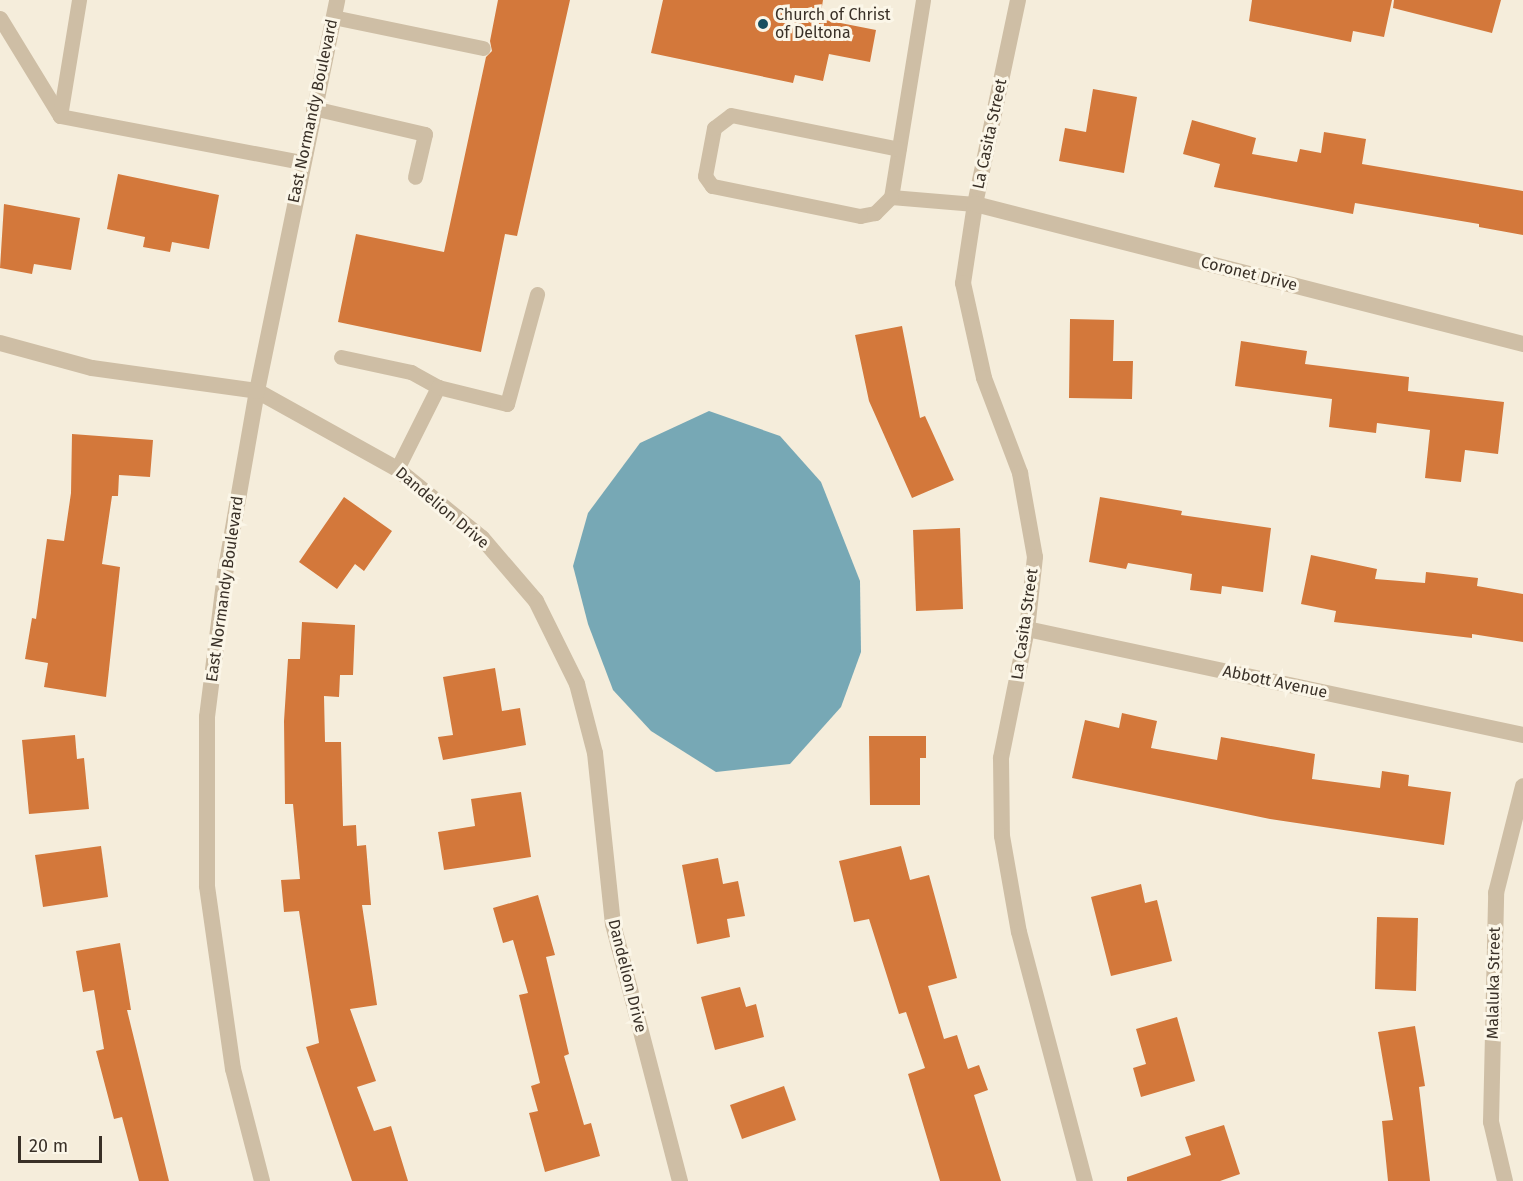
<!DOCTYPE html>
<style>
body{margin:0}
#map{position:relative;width:1523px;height:1181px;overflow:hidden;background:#f5eddb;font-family:"Fira Sans",sans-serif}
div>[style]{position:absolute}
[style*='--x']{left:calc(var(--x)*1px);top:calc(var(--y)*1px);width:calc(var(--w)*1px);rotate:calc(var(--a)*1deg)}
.water>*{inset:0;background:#77a8b5}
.building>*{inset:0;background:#d3783b}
.service>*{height:15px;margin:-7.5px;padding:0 7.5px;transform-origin:7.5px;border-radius:7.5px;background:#cebea5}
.minor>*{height:16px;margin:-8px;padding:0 8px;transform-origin:8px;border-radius:8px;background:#cebea5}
.tertiary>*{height:16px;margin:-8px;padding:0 8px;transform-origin:8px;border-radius:8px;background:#cebea5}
.dots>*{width:16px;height:16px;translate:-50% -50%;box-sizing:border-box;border:3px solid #fbf6e8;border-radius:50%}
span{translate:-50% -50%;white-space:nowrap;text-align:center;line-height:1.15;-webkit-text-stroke:6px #fbf6e8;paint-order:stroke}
.poi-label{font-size:16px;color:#393027}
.left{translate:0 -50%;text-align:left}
.street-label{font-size:16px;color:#393027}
.scale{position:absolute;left:18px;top:1136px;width:84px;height:27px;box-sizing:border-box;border:3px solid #393027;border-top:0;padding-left:8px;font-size:18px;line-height:21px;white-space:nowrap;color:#393027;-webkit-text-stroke:4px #fbf6e8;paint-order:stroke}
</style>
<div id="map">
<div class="water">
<div style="clip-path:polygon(709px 411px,780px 436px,821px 482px,860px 581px,861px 652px,841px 707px,790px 764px,716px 772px,651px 731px,613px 690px,588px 624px,573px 566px,588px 513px,640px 443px)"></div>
</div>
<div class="building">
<div style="clip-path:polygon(498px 0,570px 0,517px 236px,505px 234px,481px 352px,338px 322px,356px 234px,444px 252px,486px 57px,492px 51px,490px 41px)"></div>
<div style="clip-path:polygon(663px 0,823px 0,820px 19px,876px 30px,870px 62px,829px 54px,823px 81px,795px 75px,793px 83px,651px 53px)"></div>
<div style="clip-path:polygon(1252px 0,1392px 0,1384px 37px,1353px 31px,1351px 42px,1249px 21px)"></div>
<div style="clip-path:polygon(1394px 0,1501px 0,1492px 33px,1393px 8px)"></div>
<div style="clip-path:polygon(1093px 89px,1137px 97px,1124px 173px,1059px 161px,1065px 128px,1086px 132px)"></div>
<div style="clip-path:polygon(1192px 120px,1256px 138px,1252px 154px,1297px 162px,1300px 149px,1321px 153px,1324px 132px,1366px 139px,1362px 164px,1523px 191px,1523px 235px,1479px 227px,1479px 224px,1355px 203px,1353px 214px,1214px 187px,1220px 164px,1183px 154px)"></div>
<div style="clip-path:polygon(118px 174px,219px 195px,209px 249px,172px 242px,170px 252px,143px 247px,145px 237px,107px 229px)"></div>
<div style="clip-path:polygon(4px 204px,80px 218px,71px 270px,34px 264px,32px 274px,0 268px)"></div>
<div style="clip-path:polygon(1070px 319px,1114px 320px,1113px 361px,1133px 361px,1132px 399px,1069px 398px)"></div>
<div style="clip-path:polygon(902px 326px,920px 418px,925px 416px,954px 480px,912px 498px,869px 401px,855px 335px)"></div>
<div style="clip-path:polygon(1241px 341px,1307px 351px,1305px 364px,1409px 377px,1408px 391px,1504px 402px,1498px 454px,1465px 450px,1461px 482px,1425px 478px,1430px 430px,1377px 423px,1376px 433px,1329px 427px,1332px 399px,1235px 386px)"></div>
<div style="clip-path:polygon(72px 434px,153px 440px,150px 477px,119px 475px,118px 496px,112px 496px,102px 564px,120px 567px,106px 697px,44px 687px,48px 663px,25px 659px,32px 618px,36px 619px,47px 539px,64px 541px,71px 493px)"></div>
<div style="clip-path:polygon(344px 497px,392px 531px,364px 571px,355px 564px,337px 589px,299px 562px)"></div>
<div style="clip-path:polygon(1100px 497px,1182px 511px,1181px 515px,1271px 528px,1263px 592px,1222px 586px,1221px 594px,1190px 590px,1192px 574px,1128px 563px,1126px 569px,1089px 562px)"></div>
<div style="clip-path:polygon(960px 528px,963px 609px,916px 611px,913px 530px)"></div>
<div style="clip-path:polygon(1311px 555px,1377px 569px,1375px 579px,1425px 583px,1426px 572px,1478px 578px,1477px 586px,1523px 594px,1523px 642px,1472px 634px,1472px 638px,1334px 622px,1336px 611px,1301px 604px)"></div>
<div style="clip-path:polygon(302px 622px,355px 625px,353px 675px,340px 675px,339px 697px,324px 696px,325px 742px,341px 742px,343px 826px,356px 825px,357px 846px,366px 845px,371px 905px,362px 905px,377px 1005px,350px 1009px,376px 1081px,357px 1087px,374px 1131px,391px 1126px,408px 1181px,352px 1181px,306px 1047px,319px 1043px,299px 911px,284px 912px,281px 880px,300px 879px,293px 804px,285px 804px,284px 721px,288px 659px,300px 659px)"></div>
<div style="clip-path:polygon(495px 668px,502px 711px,520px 708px,526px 745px,443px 760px,438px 737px,453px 735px,443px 677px)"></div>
<div style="clip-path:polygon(1122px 713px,1157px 721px,1151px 748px,1217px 760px,1221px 737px,1315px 754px,1312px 779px,1380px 788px,1382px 771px,1409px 775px,1408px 786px,1451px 792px,1444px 845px,1270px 819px,1072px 778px,1085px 720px,1119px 728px)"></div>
<div style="clip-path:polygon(75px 735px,77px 759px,84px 758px,89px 809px,29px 814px,22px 740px)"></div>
<div style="clip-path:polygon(869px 736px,926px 736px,926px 758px,920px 758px,920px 805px,870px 805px)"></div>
<div style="clip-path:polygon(521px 792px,531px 857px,444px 870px,438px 832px,475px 826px,471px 799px)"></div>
<div style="clip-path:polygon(101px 846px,108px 897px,43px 907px,35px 855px)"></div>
<div style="clip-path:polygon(901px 846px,910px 880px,929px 875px,957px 978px,928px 986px,944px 1039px,957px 1035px,968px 1069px,979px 1065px,988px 1090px,974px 1095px,1001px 1181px,940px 1181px,908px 1074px,925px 1068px,906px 1012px,899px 1014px,869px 919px,854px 922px,839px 861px)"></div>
<div style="clip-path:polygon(718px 858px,723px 884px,738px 881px,745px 916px,727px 919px,730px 937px,697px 944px,682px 865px)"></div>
<div style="clip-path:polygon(1141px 884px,1145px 903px,1157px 900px,1172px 961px,1111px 976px,1091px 897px)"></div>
<div style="clip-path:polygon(538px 895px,555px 955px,546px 957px,569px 1054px,564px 1056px,584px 1125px,591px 1123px,600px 1156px,545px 1172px,529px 1113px,538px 1111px,531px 1086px,540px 1083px,519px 995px,528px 993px,513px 940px,503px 943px,493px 908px)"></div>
<div style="clip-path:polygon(1377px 917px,1418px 918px,1416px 991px,1375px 989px)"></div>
<div style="clip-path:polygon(120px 943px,131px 1010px,127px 1010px,169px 1181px,139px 1181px,122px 1117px,114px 1119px,96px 1051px,104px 1049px,94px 990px,83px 992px,76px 951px)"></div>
<div style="clip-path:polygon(740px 987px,746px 1007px,756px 1004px,764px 1037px,715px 1050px,701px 997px)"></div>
<div style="clip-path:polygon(1177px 1017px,1195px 1081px,1141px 1097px,1133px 1068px,1146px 1064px,1136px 1029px)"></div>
<div style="clip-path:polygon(1415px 1026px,1425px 1086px,1419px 1087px,1430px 1181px,1388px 1181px,1382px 1121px,1393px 1120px,1378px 1032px)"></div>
<div style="clip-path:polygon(784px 1086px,796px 1120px,742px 1139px,730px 1105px)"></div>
<div style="clip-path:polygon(1224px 1125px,1240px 1174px,1220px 1181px,1127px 1181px,1127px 1177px,1191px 1155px,1185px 1137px)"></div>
</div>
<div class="service">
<div style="--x:923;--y:0;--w:200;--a:99.2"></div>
<div style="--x:891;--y:197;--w:84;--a:4.8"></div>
<div style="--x:333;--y:17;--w:153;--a:11.7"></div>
<div style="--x:0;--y:18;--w:115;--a:58.5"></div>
<div style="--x:60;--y:116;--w:245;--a:10.8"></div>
<div style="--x:313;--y:108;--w:115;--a:13.1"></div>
<div style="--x:425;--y:134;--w:44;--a:103.1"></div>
<div style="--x:60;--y:116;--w:118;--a:-80.7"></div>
<div style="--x:891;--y:197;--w:23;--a:135"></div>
<div style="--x:875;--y:213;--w:15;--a:169"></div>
<div style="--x:860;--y:216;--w:151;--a:-168.5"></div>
<div style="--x:712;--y:186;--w:12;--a:-125"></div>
<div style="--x:705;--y:176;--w:49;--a:-79.4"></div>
<div style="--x:714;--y:128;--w:21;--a:-37"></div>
<div style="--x:731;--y:115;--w:171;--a:11.4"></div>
<div style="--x:341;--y:357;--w:72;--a:12.1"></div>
<div style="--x:411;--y:372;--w:31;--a:29"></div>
<div style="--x:397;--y:469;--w:92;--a:-63.4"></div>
<div style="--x:438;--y:387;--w:71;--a:13.8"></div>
<div style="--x:507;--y:404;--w:114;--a:-74.7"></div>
</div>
<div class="minor">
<div style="--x:1018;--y:0;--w:208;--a:101.9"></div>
<div style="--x:975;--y:204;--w:80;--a:98.6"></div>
<div style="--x:963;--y:283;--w:97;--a:77.5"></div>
<div style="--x:984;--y:378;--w:102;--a:69.2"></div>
<div style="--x:1020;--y:473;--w:85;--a:79.9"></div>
<div style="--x:1035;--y:557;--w:72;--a:96.3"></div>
<div style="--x:1027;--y:629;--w:132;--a:101.4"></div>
<div style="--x:1001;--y:758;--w:78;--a:89.3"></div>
<div style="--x:1002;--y:836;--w:97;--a:80"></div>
<div style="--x:1019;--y:932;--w:258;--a:75.2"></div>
<div style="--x:975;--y:204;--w:566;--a:14.33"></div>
<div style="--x:0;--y:343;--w:95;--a:15.2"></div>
<div style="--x:92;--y:368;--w:167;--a:7.9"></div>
<div style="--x:257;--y:391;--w:160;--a:29.1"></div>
<div style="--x:397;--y:469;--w:109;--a:39.1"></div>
<div style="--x:482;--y:538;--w:83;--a:49.4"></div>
<div style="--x:536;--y:601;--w:93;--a:63.7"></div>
<div style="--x:577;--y:684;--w:71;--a:75.4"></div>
<div style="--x:595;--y:753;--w:172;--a:84"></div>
<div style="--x:613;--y:924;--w:266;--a:75.4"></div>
<div style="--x:1027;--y:629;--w:507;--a:12.06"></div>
<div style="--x:1505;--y:1181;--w:61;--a:-103.3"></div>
<div style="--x:1491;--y:1122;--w:229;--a:-88.7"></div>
<div style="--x:1496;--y:893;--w:110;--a:-75.8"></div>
</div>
<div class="tertiary">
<div style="--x:262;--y:1181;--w:116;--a:-104.5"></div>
<div style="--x:233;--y:1069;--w:185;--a:-98.1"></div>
<div style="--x:207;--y:886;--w:169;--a:-90"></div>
<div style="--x:207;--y:717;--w:144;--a:-82.8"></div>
<div style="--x:225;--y:574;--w:186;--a:-80.1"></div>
<div style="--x:257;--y:391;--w:399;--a:-78.4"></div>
</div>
<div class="dots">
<div style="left:763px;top:24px;background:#184f5f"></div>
</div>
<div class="poi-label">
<span class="left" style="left:775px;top:24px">Church of Christ<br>of Deltona</span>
</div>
<div class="street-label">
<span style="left:313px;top:111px;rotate:-78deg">East Normandy Boulevard</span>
<span style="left:990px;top:134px;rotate:-78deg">La Casita Street</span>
<span style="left:1249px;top:274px;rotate:14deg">Coronet Drive</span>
<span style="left:442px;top:508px;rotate:40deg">Dandelion Drive</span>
<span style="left:225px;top:589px;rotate:-82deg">East Normandy Boulevard</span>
<span style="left:1025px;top:624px;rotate:-82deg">La Casita Street</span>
<span style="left:1275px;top:682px;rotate:12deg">Abbott Avenue</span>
<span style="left:627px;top:976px;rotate:76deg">Dandelion Drive</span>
<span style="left:1494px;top:983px;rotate:-89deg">Malaluka Street</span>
</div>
<div class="scale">20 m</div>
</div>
